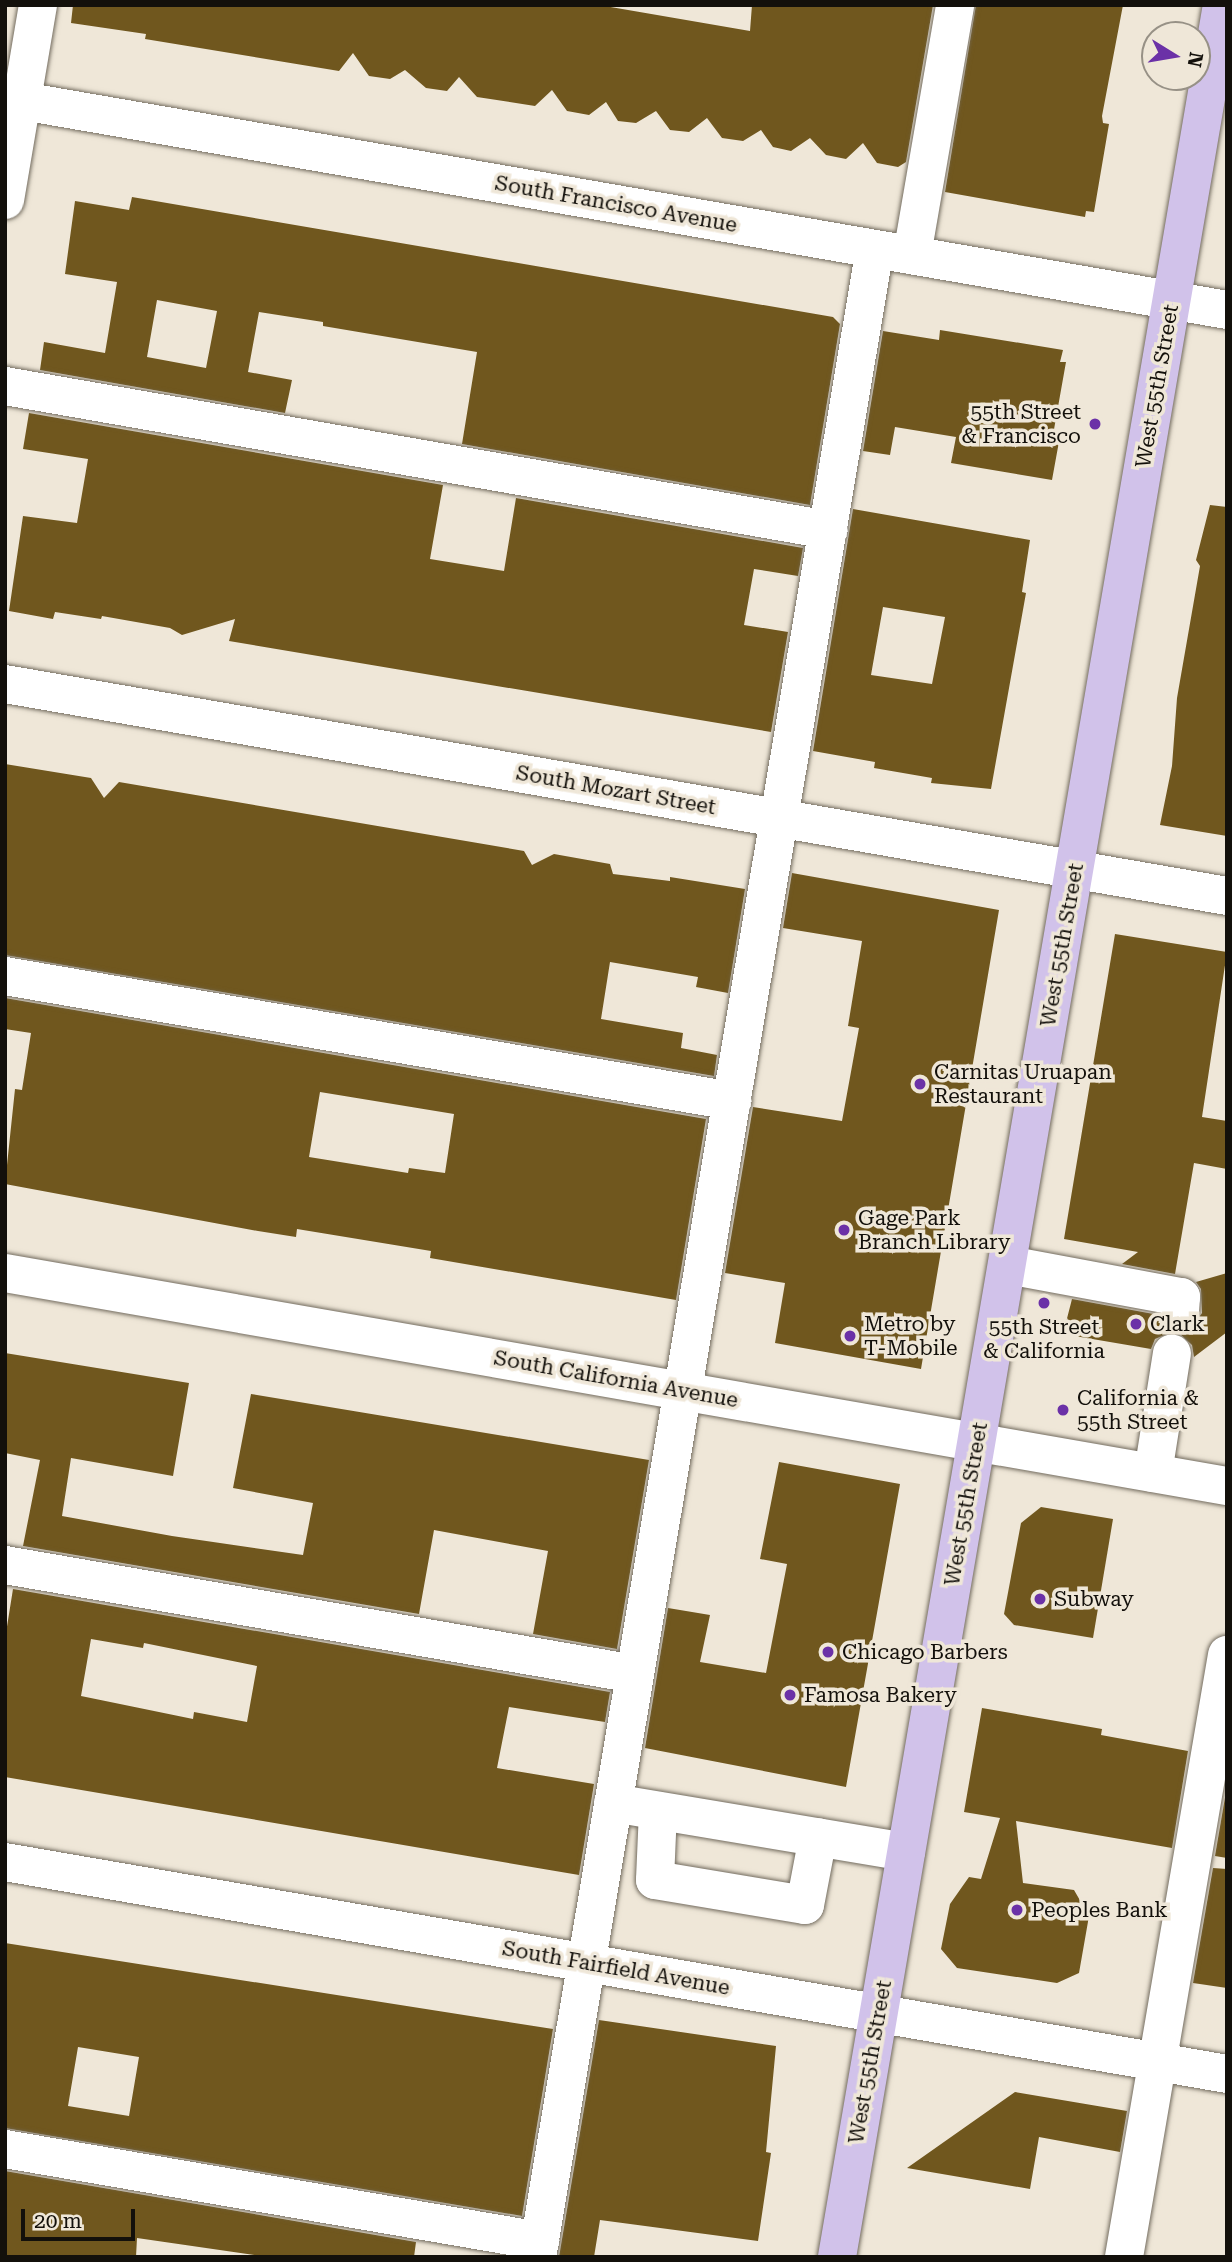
<!DOCTYPE html>
<style>
body{margin:0}
#map{position:relative;width:1232px;height:2262px;overflow:hidden;background:#efe7d8;font-family:"Roboto Serif",serif}
div>[style]{position:absolute}
[style*='--x']{left:calc(var(--x)*1px);top:calc(var(--y)*1px);width:calc(var(--w)*1px);rotate:calc(var(--a)*1deg)}
.building>*{inset:0;background:#70571e}
.roads{filter:drop-shadow(0 0 2px #736c5f) drop-shadow(0 0 2px #736c5f)}
.minor>*{height:38px;margin:-19px;padding:0 19px;transform-origin:19px;border-radius:19px;background:#fff}
.major>*{height:38px;margin:-19px;padding:0 19px;transform-origin:19px;border-radius:19px;background:#d1c2ea}
.dots>*{width:19px;height:19px;translate:-50% -50%;box-sizing:border-box;border:4px solid #efe7d8;border-radius:50%}
span{translate:-50% -50%;white-space:nowrap;text-align:center;line-height:1.15;-webkit-text-stroke:7px #efe7d8;paint-order:stroke}
.street-label{font-size:21px;color:#13100b}
.poi-label{font-size:21px;color:#13100b}
.right{translate:-100% -50%;text-align:right}
.left{translate:0 -50%;text-align:left}
.frame{position:absolute;inset:0;border:7px solid #13100b;pointer-events:none}
.north{position:absolute;left:1141px;top:21px;width:70px;height:70px;box-sizing:border-box;background:#efe7d8;border:2px solid #979186;border-radius:50%;rotate:101deg;font-size:19px;font-weight:700;line-height:28px;text-align:center;color:#13100b}
.north::after{content:'';display:block;margin:auto;width:24px;height:32px;background:#6b31a7;clip-path:polygon(50% 0,100% 100%,50% 72%,0 100%)}
.scale{position:absolute;left:21px;top:2209px;width:114px;height:32px;box-sizing:border-box;border:4px solid #13100b;border-top:0;padding-left:9px;font-size:21px;line-height:24px;white-space:nowrap;color:#13100b;-webkit-text-stroke:5px #efe7d8;paint-order:stroke}
</style>
<div id="map">
<div class="building">
<div style="clip-path:polygon(73px 5px,599px 5px,750px 31px,752px 5px,933px 5px,906px 162px,898px 167px,877px 163px,863px 143px,846px 159px,826px 155px,810px 138px,791px 151px,773px 147px,761px 130px,743px 141px,722px 138px,707px 118px,689px 132px,670px 130px,656px 111px,636px 123px,618px 121px,606px 102px,589px 115px,567px 111px,552px 90px,535px 106px,477px 97px,459px 77px,447px 91px,426px 88px,405px 70px,390px 79px,369px 76px,353px 53px,339px 71px,145px 39px,146px 34px,71px 23px)"></div>
<div style="clip-path:polygon(976px 5px,1123px 5px,1102px 116px,1103px 123px,1109px 124px,1094px 212px,1086px 211px,1085px 217px,945px 192px)"></div>
<div style="clip-path:polygon(evenodd,132px 197px,833px 317px,840px 324px,810px 505px,462px 444px,477px 352px,323px 326px,323px 322px,259px 312px,248px 372px,292px 380px,285px 413px,40px 370px,44px 342px,105px 353px,117px 282px,65px 274px,75px 201px,129px 210px,132px 197px,157px 300px,217px 311px,206px 368px,147px 357px,157px 300px)"></div>
<div style="clip-path:polygon(940px 330px,1063px 350px,1060px 362px,1066px 362px,1053px 435px,1060px 436px,1052px 480px,951px 463px,956px 437px,895px 427px,890px 455px,863px 451px,883px 331px,939px 340px)"></div>
<div style="clip-path:polygon(29px 413px,443px 485px,430px 559px,504px 571px,516px 498px,803px 548px,798px 576px,754px 569px,744px 625px,788px 632px,771px 732px,229px 641px,235px 619px,182px 635px,170px 628px,102px 616px,101px 619px,55px 612px,53px 619px,9px 611px,23px 516px,77px 523px,88px 459px,23px 449px)"></div>
<div style="clip-path:polygon(1210px 505px,1227px 507px,1227px 836px,1160px 825px,1172px 766px,1177px 698px,1200px 566px,1196px 560px)"></div>
<div style="clip-path:polygon(evenodd,853px 509px,1030px 540px,1022px 592px,1026px 593px,991px 789px,931px 783px,932px 778px,874px 768px,875px 762px,813px 751px,853px 509px,883px 607px,945px 617px,932px 684px,871px 675px,883px 607px)"></div>
<div style="clip-path:polygon(5px 764px,91px 778px,104px 798px,119px 782px,524px 851px,532px 865px,554px 854px,610px 864px,613px 874px,670px 881px,670px 877px,745px 889px,728px 993px,696px 987px,698px 977px,610px 962px,601px 1019px,683px 1033px,681px 1048px,717px 1055px,714px 1076px,5px 955px)"></div>
<div style="clip-path:polygon(792px 873px,999px 910px,921px 1369px,775px 1343px,785px 1283px,725px 1273px,753px 1107px,842px 1121px,859px 1028px,848px 1026px,862px 941px,783px 928px)"></div>
<div style="clip-path:polygon(1115px 934px,1227px 952px,1202px 1117px,1227px 1121px,1227px 1169px,1194px 1163px,1175px 1274px,1122px 1264px,1138px 1252px,1064px 1239px)"></div>
<div style="clip-path:polygon(evenodd,5px 998px,706px 1119px,676px 1300px,430px 1258px,431px 1251px,297px 1229px,296px 1237px,258px 1231px,5px 1184px,15px 1089px,22px 1090px,31px 1033px,5px 1029px,5px 998px,320px 1092px,454px 1114px,445px 1173px,409px 1168px,408px 1173px,309px 1157px,320px 1092px)"></div>
<div style="clip-path:polygon(1227px 1273px,1227px 1332px,1194px 1357px,1192px 1345px,1179px 1333px,1190px 1330px,1202px 1313px,1201px 1289px,1196px 1282px)"></div>
<div style="clip-path:polygon(1072px 1299px,1159px 1315px,1174px 1331px,1155px 1339px,1151px 1349px,1063px 1334px)"></div>
<div style="clip-path:polygon(5px 1353px,189px 1383px,173px 1476px,71px 1458px,62px 1516px,172px 1536px,303px 1555px,313px 1503px,233px 1488px,251px 1394px,649px 1460px,617px 1649px,533px 1634px,548px 1551px,434px 1530px,419px 1614px,23px 1546px,40px 1460px,5px 1453px)"></div>
<div style="clip-path:polygon(779px 1462px,900px 1484px,846px 1787px,645px 1748px,668px 1608px,710px 1615px,700px 1662px,766px 1673px,787px 1564px,760px 1559px)"></div>
<div style="clip-path:polygon(1041px 1507px,1113px 1519px,1093px 1638px,1014px 1625px,1004px 1614px,1021px 1523px)"></div>
<div style="clip-path:polygon(evenodd,13px 1589px,610px 1692px,605px 1722px,509px 1707px,497px 1768px,594px 1784px,579px 1875px,5px 1777px,5px 1639px,13px 1589px,91px 1639px,143px 1648px,144px 1643px,257px 1666px,247px 1722px,194px 1712px,193px 1719px,81px 1696px,91px 1639px)"></div>
<div style="clip-path:polygon(982px 1708px,1102px 1729px,1101px 1735px,1188px 1751px,1172px 1848px,1016px 1821px,1023px 1883px,1074px 1890px,1089px 1916px,1079px 1973px,1057px 1983px,957px 1968px,941px 1949px,950px 1904px,969px 1877px,981px 1879px,1000px 1818px,964px 1812px)"></div>
<div style="clip-path:polygon(1227px 1786px,1227px 1858px,1215px 1856px)"></div>
<div style="clip-path:polygon(1213px 1868px,1227px 1869px,1227px 1988px,1193px 1983px)"></div>
<div style="clip-path:polygon(evenodd,5px 1943px,553px 2029px,522px 2216px,5px 2128px,5px 1943px,78px 2047px,139px 2057px,129px 2116px,68px 2106px,78px 2047px)"></div>
<div style="clip-path:polygon(599px 2020px,776px 2046px,766px 2152px,771px 2153px,758px 2241px,600px 2220px,594px 2257px,559px 2257px)"></div>
<div style="clip-path:polygon(1015px 2092px,1127px 2111px,1120px 2152px,1039px 2137px,1030px 2189px,907px 2168px)"></div>
<div style="clip-path:polygon(5px 2171px,416px 2242px,414px 2257px,269px 2257px,137px 2238px,136px 2257px,5px 2257px)"></div>
</div>
<div class="roads">
<div class="minor">
<div style="--x:5;--y:98;--w:1240;--a:9.84"></div>
<div style="--x:5;--y:200;--w:198;--a:-80.4"></div>
<div style="--x:912;--y:255;--w:254;--a:-80.2"></div>
<div style="--x:5;--y:386;--w:836;--a:9.92"></div>
<div style="--x:5;--y:684;--w:1240;--a:9.84"></div>
<div style="--x:5;--y:976;--w:738;--a:9.76"></div>
<div style="--x:1008;--y:1265;--w:176;--a:10.5"></div>
<div style="--x:1181;--y:1297;--w:14;--a:94"></div>
<div style="--x:5;--y:1273;--w:1240;--a:9.89"></div>
<div style="--x:1153;--y:1473;--w:121;--a:-81"></div>
<div style="--x:5;--y:1565;--w:639;--a:9.82"></div>
<div style="--x:613;--y:1803;--w:297;--a:9.5"></div>
<div style="--x:658;--y:1811;--w:69;--a:92.5"></div>
<div style="--x:655;--y:1880;--w:152;--a:9.5"></div>
<div style="--x:805;--y:1905;--w:69;--a:-79.2"></div>
<div style="--x:5;--y:1862;--w:1240;--a:9.84"></div>
<div style="--x:5;--y:2149;--w:543;--a:9.76"></div>
<div style="--x:537;--y:2257;--w:2036;--a:-80.45"></div>
<div style="--x:1124;--y:2257;--w:611;--a:-80.29"></div>
</div>
<div class="major">
<div style="--x:837;--y:2257;--w:2285;--a:-80.3"></div>
</div>
</div>
<div class="dots">
<div style="left:1095px;top:424px;background:#6b31a7"></div>
<div style="left:920px;top:1084px;background:#6b31a7"></div>
<div style="left:844px;top:1230px;background:#6b31a7"></div>
<div style="left:1044px;top:1303px;background:#6b31a7"></div>
<div style="left:1136px;top:1324px;background:#6b31a7"></div>
<div style="left:850px;top:1336px;background:#6b31a7"></div>
<div style="left:1063px;top:1410px;background:#6b31a7"></div>
<div style="left:1040px;top:1599px;background:#6b31a7"></div>
<div style="left:828px;top:1652px;background:#6b31a7"></div>
<div style="left:790px;top:1695px;background:#6b31a7"></div>
<div style="left:1017px;top:1910px;background:#6b31a7"></div>
</div>
<div class="street-label">
<span style="left:616px;top:204px;rotate:10deg">South Francisco Avenue</span>
<span style="left:1157px;top:386px;rotate:-80deg">West 55th Street</span>
<span style="left:616px;top:790px;rotate:10deg">South Mozart Street</span>
<span style="left:1062px;top:945px;rotate:-80deg">West 55th Street</span>
<span style="left:616px;top:1379px;rotate:10deg">South California Avenue</span>
<span style="left:966px;top:1504px;rotate:-80deg">West 55th Street</span>
<span style="left:616px;top:1968px;rotate:10deg">South Fairfield Avenue</span>
<span style="left:870px;top:2062px;rotate:-80deg">West 55th Street</span>
</div>
<div class="poi-label">
<span class="right" style="left:1081px;top:424px">55th Street<br>&amp; Francisco</span>
<span class="left" style="left:934px;top:1084px">Carnitas Uruapan<br>Restaurant</span>
<span class="left" style="left:858px;top:1230px">Gage Park<br>Branch Library</span>
<span class="left" style="left:864px;top:1336px">Metro by<br>T-Mobile</span>
<span class="left" style="left:1150px;top:1324px">Clark</span>
<span style="left:1044px;top:1339px">55th Street<br>&amp; California</span>
<span class="left" style="left:1077px;top:1410px">California &amp;<br>55th Street</span>
<span class="left" style="left:1054px;top:1599px">Subway</span>
<span class="left" style="left:842px;top:1652px">Chicago Barbers</span>
<span class="left" style="left:804px;top:1695px">Famosa Bakery</span>
<span class="left" style="left:1031px;top:1910px">Peoples Bank</span>
</div>
<div class="frame"></div>
<div class="north">N</div>
<div class="scale">20 m</div>
</div>
